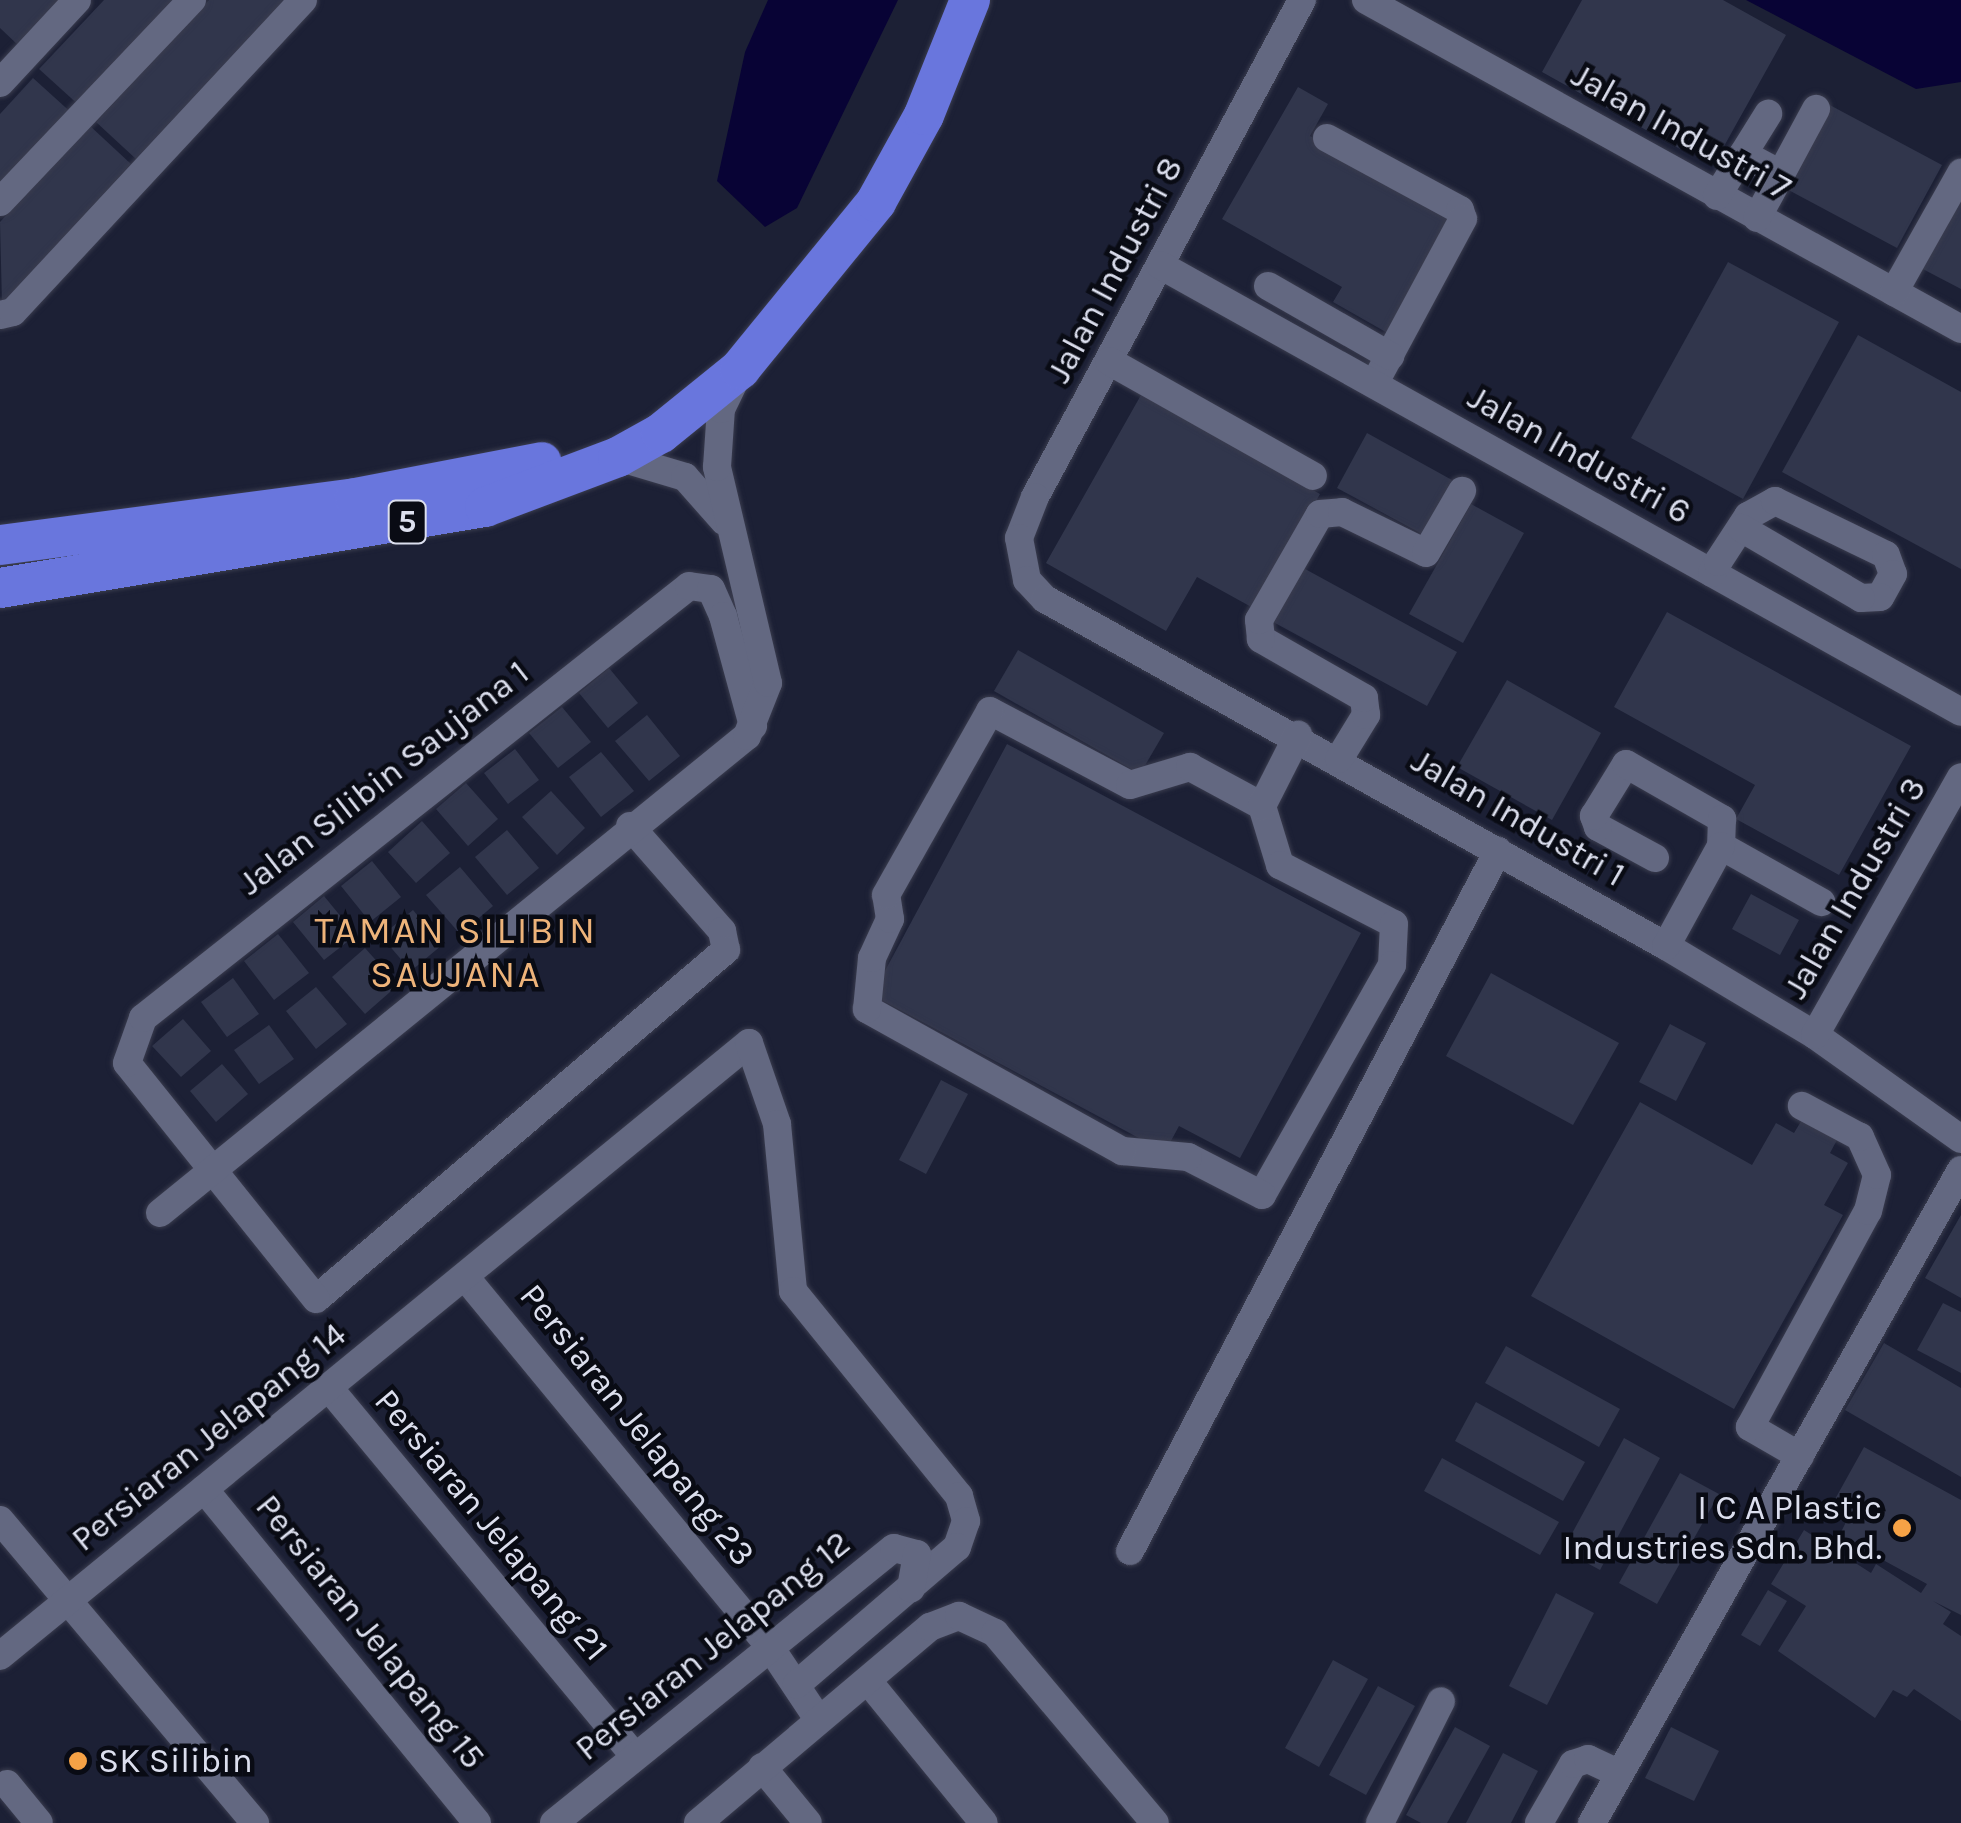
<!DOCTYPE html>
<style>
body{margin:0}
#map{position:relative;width:1961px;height:1823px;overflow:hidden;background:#1c2035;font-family:Karla,sans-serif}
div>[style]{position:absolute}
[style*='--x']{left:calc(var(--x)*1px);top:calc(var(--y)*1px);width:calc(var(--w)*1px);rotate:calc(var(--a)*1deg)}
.water>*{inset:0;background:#080335}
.building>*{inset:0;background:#31364c}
.roads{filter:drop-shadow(0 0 2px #3a3c4e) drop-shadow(0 0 2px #3a3c4e)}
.minor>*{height:28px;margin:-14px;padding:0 14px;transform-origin:14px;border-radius:14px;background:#636881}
.highway>*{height:40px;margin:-20px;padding:0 20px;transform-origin:20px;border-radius:20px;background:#6976dd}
.dots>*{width:28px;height:28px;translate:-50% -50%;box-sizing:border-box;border:5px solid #090b14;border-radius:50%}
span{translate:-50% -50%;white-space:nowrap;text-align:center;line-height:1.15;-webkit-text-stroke:9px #090b14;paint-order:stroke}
.shield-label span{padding:2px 8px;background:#090b14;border:2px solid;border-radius:8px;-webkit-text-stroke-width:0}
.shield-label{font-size:32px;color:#dcdfee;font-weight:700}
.street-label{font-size:35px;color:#dcdfee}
.poi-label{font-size:35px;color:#dcdfee}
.right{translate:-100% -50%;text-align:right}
.left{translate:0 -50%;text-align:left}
.neighbourhood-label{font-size:38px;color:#edb37a;letter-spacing:2.5px}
</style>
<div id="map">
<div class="water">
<div style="clip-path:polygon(768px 0,898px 0,797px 208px,765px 227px,717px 181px,745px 52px)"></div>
<div style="clip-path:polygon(1746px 0,1961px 0,1961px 82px,1916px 89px)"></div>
</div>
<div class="building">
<div style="clip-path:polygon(0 0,61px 0,19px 46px,0 28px)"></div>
<div style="clip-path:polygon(104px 0,184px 0,82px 108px,39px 69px)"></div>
<div style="clip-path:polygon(209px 0,284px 0,136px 159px,96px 122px)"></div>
<div style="clip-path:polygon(1582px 0,1723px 0,1786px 35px,1723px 148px,1690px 130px,1680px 149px,1542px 72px)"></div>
<div style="clip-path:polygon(33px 78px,75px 116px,0 196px,0 114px)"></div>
<div style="clip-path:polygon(1298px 87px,1328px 104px,1310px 136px,1457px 220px,1391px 335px,1333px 302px,1342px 287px,1222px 219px)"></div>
<div style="clip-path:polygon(1826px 103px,1942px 165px,1897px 248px,1781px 186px)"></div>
<div style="clip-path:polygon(89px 125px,131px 164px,2px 304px,0 222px)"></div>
<div style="clip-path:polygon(1961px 180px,1961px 289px,1915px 265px)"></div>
<div style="clip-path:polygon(1728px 262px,1839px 322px,1743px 499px,1631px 438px)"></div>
<div style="clip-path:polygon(1858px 335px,1961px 392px,1961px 569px,1782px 472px)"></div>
<div style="clip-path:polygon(1141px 395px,1320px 494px,1255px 609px,1197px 577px,1166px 631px,1046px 563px)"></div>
<div style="clip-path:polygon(1367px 433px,1452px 480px,1422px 534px,1337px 488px)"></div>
<div style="clip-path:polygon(1471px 504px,1524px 533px,1463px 643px,1409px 614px)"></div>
<div style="clip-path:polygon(1296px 564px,1457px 652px,1427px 706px,1266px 618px)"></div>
<div style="clip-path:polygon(1667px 612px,1911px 746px,1839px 875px,1736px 819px,1755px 785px,1614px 707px)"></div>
<div style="clip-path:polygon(1018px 650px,1164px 733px,1140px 774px,994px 691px)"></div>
<div style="clip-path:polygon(609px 668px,638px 703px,608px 728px,579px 693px)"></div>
<div style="clip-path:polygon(1507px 680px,1601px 733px,1552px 820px,1457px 767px)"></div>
<div style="clip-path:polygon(562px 707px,591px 742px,558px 768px,529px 733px)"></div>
<div style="clip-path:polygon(647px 715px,680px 756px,649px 781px,615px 741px)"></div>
<div style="clip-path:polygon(1007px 744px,1361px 933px,1240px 1158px,1179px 1126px,1165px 1152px,872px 995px)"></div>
<div style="clip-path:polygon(515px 749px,539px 780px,508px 804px,484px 773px)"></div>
<div style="clip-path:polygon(601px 752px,634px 791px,601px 817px,569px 777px)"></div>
<div style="clip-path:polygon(466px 783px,498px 819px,468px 846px,436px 809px)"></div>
<div style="clip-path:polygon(551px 791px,585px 828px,557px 855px,522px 817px)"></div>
<div style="clip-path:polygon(422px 821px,450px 853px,416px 883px,388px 852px)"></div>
<div style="clip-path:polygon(507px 830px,539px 868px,507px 895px,475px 857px)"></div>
<div style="clip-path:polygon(372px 861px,401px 897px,370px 922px,341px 886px)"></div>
<div style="clip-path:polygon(460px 867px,493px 906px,460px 934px,426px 895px)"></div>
<div style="clip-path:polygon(1751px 894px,1799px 920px,1780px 955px,1732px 929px)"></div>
<div style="clip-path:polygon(324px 896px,356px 935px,324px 960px,293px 922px)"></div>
<div style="clip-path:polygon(413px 910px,442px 945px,411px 971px,381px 936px)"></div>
<div style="clip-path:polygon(278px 934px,309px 973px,274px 1000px,244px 961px)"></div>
<div style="clip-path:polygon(365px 948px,398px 985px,365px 1014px,332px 977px)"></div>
<div style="clip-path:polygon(1491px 973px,1619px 1043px,1573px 1125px,1446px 1056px)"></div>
<div style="clip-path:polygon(233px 978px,259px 1014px,227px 1037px,201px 1002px)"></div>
<div style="clip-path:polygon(316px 987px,347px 1024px,316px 1049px,286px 1011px)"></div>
<div style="clip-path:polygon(183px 1019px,211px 1051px,181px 1077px,152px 1046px)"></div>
<div style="clip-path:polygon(1670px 1024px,1706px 1043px,1676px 1101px,1639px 1082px)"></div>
<div style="clip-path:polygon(269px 1025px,294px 1059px,259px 1084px,234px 1050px)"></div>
<div style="clip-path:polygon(222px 1064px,248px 1094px,216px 1122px,190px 1091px)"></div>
<div style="clip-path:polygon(941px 1080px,968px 1094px,926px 1174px,899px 1160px)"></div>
<div style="clip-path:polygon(1640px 1102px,1752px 1165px,1776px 1123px,1794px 1133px,1803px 1118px,1838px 1138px,1830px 1153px,1848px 1163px,1824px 1205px,1843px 1215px,1734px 1409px,1531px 1296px)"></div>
<div style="clip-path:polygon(1961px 1215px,1961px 1298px,1925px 1278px)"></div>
<div style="clip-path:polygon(1943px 1303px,1961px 1312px,1961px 1373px,1917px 1350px)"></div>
<div style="clip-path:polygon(1884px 1343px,1961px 1388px,1961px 1477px,1845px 1410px)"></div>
<div style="clip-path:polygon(1506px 1346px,1620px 1409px,1599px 1447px,1485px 1383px)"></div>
<div style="clip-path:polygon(1476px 1402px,1585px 1462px,1563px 1501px,1455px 1441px)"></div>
<div style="clip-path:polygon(1624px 1438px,1660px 1458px,1600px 1570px,1563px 1550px)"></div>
<div style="clip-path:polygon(1864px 1447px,1961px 1500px,1961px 1615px,1933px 1601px,1951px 1612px,1943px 1624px,1961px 1636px,1961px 1721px,1914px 1689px,1907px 1697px,1893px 1690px,1875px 1718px,1778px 1651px,1806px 1606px,1771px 1584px,1804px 1530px,1871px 1573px,1876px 1564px,1921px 1593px,1927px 1584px,1839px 1536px,1847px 1520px,1829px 1510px)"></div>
<div style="clip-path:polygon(1442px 1458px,1559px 1522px,1540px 1555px,1424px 1491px)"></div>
<div style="clip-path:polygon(1680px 1473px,1719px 1494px,1657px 1604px,1619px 1583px)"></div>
<div style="clip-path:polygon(1768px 1590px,1787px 1601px,1760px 1646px,1741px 1635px)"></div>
<div style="clip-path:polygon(1556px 1593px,1594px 1613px,1547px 1705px,1509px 1686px)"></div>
<div style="clip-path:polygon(1333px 1660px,1368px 1679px,1319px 1767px,1285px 1748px)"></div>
<div style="clip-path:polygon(1378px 1686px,1415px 1706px,1366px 1795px,1329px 1775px)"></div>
<div style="clip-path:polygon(1455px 1727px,1490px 1746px,1447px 1823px,1421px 1823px,1406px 1815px)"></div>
<div style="clip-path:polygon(1671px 1727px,1719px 1751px,1694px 1801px,1645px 1778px)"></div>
<div style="clip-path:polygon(1503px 1753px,1538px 1771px,1511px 1823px,1466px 1823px)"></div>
</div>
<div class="roads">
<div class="minor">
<div style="--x:1302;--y:0;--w:564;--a:118.25"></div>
<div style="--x:1035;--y:497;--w:44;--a:111.3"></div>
<div style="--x:1019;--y:538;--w:43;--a:79.2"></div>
<div style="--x:1027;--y:580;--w:26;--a:47"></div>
<div style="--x:1045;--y:599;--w:711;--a:29.2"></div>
<div style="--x:1666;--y:946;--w:174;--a:30.9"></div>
<div style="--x:1815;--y:1035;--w:179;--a:35.5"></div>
<div style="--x:1366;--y:0;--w:680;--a:28.94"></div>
<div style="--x:0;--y:83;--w:113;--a:-47.1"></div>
<div style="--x:1327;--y:138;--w:151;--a:28.4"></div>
<div style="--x:1460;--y:210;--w:9;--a:72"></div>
<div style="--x:1463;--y:219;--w:187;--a:118.3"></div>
<div style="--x:1743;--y:154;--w:43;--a:27.8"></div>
<div style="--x:1781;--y:174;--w:50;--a:118.6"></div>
<div style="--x:1781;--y:174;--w:74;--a:-61.7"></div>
<div style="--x:1717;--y:196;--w:97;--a:-58.1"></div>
<div style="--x:0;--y:202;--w:279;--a:-46.5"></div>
<div style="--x:1160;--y:265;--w:917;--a:29.16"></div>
<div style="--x:1268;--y:286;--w:141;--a:29.8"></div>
<div style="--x:1894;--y:292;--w:137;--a:-60.6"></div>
<div style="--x:0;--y:315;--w:13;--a:-13"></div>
<div style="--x:13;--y:312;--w:426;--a:-47.1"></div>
<div style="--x:1109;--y:361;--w:234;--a:29.4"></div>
<div style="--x:618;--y:457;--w:70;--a:16.6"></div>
<div style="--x:685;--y:477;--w:59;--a:48.4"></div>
<div style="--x:1712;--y:573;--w:13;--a:-61"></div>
<div style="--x:1718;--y:562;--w:55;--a:-56.9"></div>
<div style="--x:1748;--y:516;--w:31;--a:-29"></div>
<div style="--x:1775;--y:501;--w:123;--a:25.9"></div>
<div style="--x:1886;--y:555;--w:20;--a:70"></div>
<div style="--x:1893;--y:574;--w:26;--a:119"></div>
<div style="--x:1880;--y:597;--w:19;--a:177"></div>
<div style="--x:1861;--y:598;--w:139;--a:-149.7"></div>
<div style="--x:990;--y:711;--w:158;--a:27.9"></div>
<div style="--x:1130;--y:785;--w:63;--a:-16.7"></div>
<div style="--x:1190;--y:767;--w:82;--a:28.4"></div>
<div style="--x:1262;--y:806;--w:62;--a:73"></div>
<div style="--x:1280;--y:865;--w:128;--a:27.4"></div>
<div style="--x:1394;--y:924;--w:41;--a:92.8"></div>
<div style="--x:1392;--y:965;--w:264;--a:119.5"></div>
<div style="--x:1262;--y:1195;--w:83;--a:-152.8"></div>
<div style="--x:1188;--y:1157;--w:66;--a:-174.8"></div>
<div style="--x:1122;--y:1151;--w:292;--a:-150.9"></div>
<div style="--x:867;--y:1009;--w:51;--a:-84.4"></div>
<div style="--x:872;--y:958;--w:43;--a:-65.2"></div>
<div style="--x:890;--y:919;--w:24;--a:-99"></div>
<div style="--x:886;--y:895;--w:211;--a:-60.5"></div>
<div style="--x:1339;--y:759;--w:52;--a:-58.5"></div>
<div style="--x:1366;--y:715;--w:17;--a:-97"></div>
<div style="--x:1364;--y:698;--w:119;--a:-150.2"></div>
<div style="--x:1261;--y:639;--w:19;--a:-96"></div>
<div style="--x:1259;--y:620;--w:122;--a:-60.1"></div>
<div style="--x:1320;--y:514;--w:22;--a:-5"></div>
<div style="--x:1342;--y:512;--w:93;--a:26"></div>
<div style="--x:1426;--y:553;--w:72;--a:-59.9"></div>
<div style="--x:1262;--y:806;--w:80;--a:-63.1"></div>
<div style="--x:630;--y:826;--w:140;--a:48.8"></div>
<div style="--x:722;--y:931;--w:19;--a:78"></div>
<div style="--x:726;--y:950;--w:538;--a:139.59"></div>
<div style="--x:316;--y:1299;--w:302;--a:-128.7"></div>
<div style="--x:127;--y:1063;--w:48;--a:-70.4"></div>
<div style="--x:143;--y:1018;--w:696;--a:-38.35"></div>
<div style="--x:689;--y:586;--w:22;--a:8"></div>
<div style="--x:711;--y:589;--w:30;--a:66"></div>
<div style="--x:723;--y:616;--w:114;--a:74.7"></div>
<div style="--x:1721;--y:846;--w:115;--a:29.2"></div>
<div style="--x:1655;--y:858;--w:65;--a:-151.5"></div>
<div style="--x:1598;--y:827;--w:12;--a:-110"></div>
<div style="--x:1594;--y:816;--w:61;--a:-58.4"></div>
<div style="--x:1626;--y:764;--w:111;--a:29.8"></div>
<div style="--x:1722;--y:819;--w:27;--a:92"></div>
<div style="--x:1721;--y:846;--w:114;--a:118.8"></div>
<div style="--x:1815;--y:1035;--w:296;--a:-60.5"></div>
<div style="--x:160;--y:1213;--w:756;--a:-39.1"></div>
<div style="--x:747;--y:736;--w:57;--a:-68.4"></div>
<div style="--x:768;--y:683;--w:222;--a:-103.3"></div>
<div style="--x:717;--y:467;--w:58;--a:-86.1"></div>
<div style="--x:721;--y:409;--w:34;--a:-64"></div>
<div style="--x:466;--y:1278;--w:475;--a:50.5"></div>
<div style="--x:768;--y:1644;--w:90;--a:56.3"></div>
<div style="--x:329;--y:1388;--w:478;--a:50.3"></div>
<div style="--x:1800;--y:1456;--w:58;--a:-149.9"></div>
<div style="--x:1750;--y:1427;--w:246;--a:-61.4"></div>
<div style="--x:1868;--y:1211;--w:37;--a:-76"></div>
<div style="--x:1877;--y:1175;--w:42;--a:-114.1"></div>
<div style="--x:1860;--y:1137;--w:66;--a:-151.9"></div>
<div style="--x:204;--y:1489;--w:431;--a:50.7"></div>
<div style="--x:0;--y:1520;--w:396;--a:49.9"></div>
<div style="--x:1130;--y:1551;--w:791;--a:-62.27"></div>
<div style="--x:0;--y:1656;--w:968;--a:-39.3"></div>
<div style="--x:749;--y:1043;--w:86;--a:70.9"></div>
<div style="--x:777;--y:1124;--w:168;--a:84.5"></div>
<div style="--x:793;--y:1291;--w:264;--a:51"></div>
<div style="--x:959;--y:1496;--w:26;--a:74"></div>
<div style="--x:966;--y:1521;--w:28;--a:109"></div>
<div style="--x:957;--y:1547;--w:211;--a:139.4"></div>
<div style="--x:868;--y:1681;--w:183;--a:50.8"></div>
<div style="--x:762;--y:1767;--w:72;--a:50.6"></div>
<div style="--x:7;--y:1784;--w:50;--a:50.6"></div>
<div style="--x:554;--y:1823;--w:437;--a:-39"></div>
<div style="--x:894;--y:1548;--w:24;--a:15"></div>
<div style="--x:917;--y:1554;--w:35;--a:100"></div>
<div style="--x:698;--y:1823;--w:304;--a:-40.2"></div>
<div style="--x:930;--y:1627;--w:31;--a:-21"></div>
<div style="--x:959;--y:1616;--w:40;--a:25"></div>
<div style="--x:995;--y:1633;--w:248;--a:49.9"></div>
<div style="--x:1380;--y:1823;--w:136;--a:-63.4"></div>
<div style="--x:1539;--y:1823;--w:68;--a:-60"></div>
<div style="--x:1573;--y:1764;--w:16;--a:-18"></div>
<div style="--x:1588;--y:1759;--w:35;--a:25"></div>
<div style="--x:1592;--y:1823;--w:750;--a:-60.53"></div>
</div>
<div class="highway">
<div style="--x:0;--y:545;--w:358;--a:-7.5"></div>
<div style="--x:355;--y:498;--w:190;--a:-10.9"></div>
<div style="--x:0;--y:588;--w:492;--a:-9.5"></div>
<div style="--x:485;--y:507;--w:142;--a:-20.6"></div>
<div style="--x:618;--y:457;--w:49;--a:-29.2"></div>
<div style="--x:661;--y:433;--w:102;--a:-39"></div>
<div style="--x:740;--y:369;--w:215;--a:-50.8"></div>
<div style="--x:876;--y:202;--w:99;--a:-61.1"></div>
<div style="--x:924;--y:115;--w:124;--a:-68.2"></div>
</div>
</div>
<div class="dots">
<div style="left:1902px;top:1528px;background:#f6a246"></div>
<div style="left:78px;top:1761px;background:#f6a246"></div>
</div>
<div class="shield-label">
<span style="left:407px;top:522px">5</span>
</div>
<div class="street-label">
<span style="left:1681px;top:132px;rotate:29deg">Jalan Industri 7</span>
<span style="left:1115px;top:270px;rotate:-62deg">Jalan Industri 8</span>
<span style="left:1579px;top:455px;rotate:29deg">Jalan Industri 6</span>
<span style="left:384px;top:778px;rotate:-38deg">Jalan Silibin Saujana 1</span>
<span style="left:1518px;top:818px;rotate:30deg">Jalan Industri 1</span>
<span style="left:1855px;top:888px;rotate:-60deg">Jalan Industri 3</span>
<span style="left:637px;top:1425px;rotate:51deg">Persiaran Jelapang 23</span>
<span style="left:209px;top:1437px;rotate:-39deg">Persiaran Jelapang 14</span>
<span style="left:491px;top:1525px;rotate:50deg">Persiaran Jelapang 21</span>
<span style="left:370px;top:1632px;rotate:51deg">Persiaran Jelapang 15</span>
<span style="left:713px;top:1646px;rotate:-39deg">Persiaran Jelapang 12</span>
</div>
<div class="poi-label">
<span class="right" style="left:1882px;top:1528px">I C A Plastic<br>Industries Sdn. Bhd.</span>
<span class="left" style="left:98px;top:1761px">SK Silibin</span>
</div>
<div class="neighbourhood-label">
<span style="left:456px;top:953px">TAMAN SILIBIN<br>SAUJANA</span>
</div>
</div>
